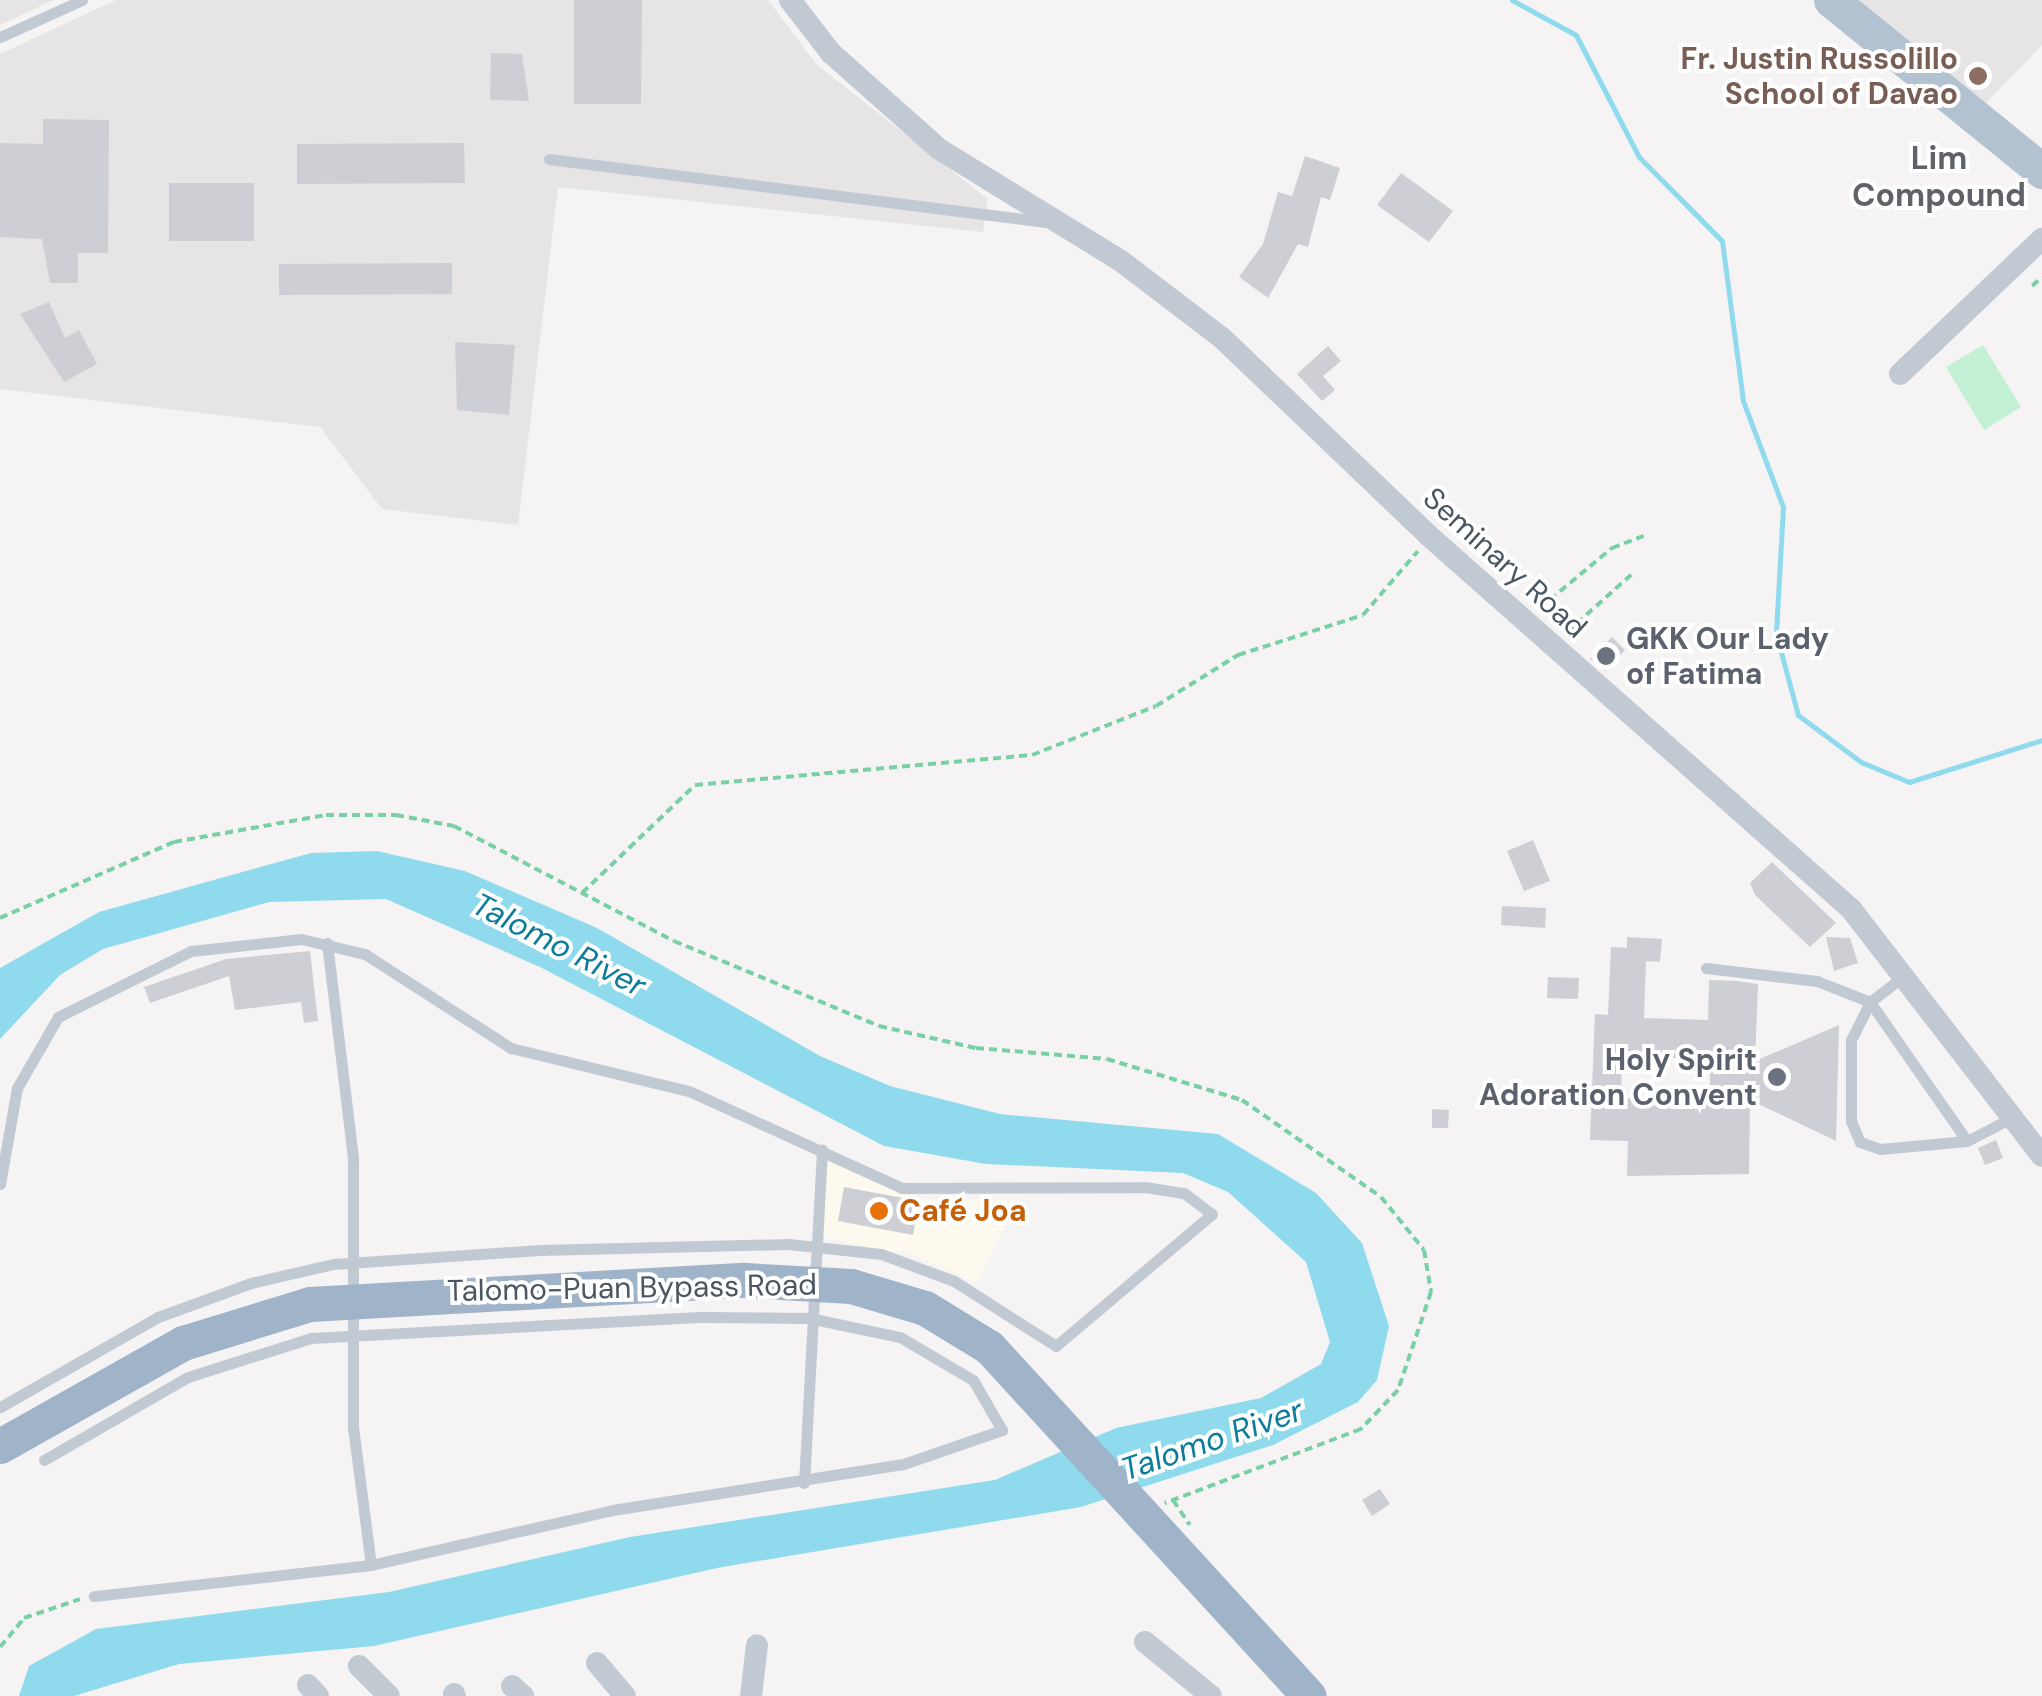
<!DOCTYPE html>
<meta charset="utf-8">
<style>
body{margin:0}
#map{position:relative;width:2042px;height:1696px;overflow:hidden;background:#f5f3f3;font-family:"DM Sans",sans-serif}
div>[style]{position:absolute}
[style*='--x']{left:calc(var(--x)*1px);top:calc(var(--y)*1px);width:calc(var(--w)*1px);rotate:calc(var(--a)*1deg)}
.commercial>*{inset:0;background:#fdf9ef}
.education>*{inset:0;background:#e6e4e5}
.green>*{inset:0;background:#c3f1d5}
.water>*{inset:0;background:#90daee}
.stream>*{height:5px;margin:-2.5px;padding:0 2.5px;transform-origin:2.5px;border-radius:2.5px;background:#90daee}
.building>*{inset:0;background:#cdcfd5}
.path>*{height:4px;margin-top:-2px;transform-origin:0;background:repeating-linear-gradient(90deg,#7ad0a6 0 8px,transparent 0 13px)}
.service>*{height:11px;margin:-5.5px;padding:0 5.5px;transform-origin:5.5px;border-radius:5.5px;background:#c1cad2}
.minor>*{height:22px;margin:-11px;padding:0 11px;transform-origin:11px;border-radius:11px;background:#c1cad2}
.primary>*{height:35px;margin:-17.5px;padding:0 17.5px;transform-origin:17.5px;border-radius:17.5px;background:#b3c2d1}
.trunk>*{height:35px;margin:-17.5px;padding:0 17.5px;transform-origin:17.5px;border-radius:17.5px;background:#9fb4c9}
.dots>*{width:28px;height:28px;translate:-50% -50%;box-sizing:border-box;border:5px solid #fff;border-radius:50%}
span{translate:-50% -50%;white-space:nowrap;text-align:center;line-height:1.15;-webkit-text-stroke:8px #fff;paint-order:stroke}
.education-label{font-size:30px;color:#785e54;font-weight:700}
.right{translate:-100% -50%;text-align:right}
.street-label{font-size:30px;color:#4a5661}
.worship-label{font-size:30px;color:#5b616d;font-weight:700}
.left{translate:0 -50%;text-align:left}
.food-label{font-size:30px;color:#c56008;font-weight:700}
.neighbourhood-label{font-size:32px;color:#5f6368;font-weight:700}
.water-label{font-size:32px;color:#0c7c9b;font-style:italic}
</style>
<div id="map">
<div class="commercial">
<div style="clip-path:polygon(828px 1161px,916px 1199px,1018px 1200px,977px 1283px,912px 1255px,822px 1238px)"></div>
</div>
<div class="education">
<div style="clip-path:polygon(0 0,54px 0,0 25px)"></div>
<div style="clip-path:polygon(116px 0,768px 0,817px 65px,988px 199px,983px 232px,558px 187px,518px 525px,382px 509px,320px 427px,0 389px,0 54px)"></div>
<div style="clip-path:polygon(1851px 0,2042px 0,2042px 45px,1983px 106px)"></div>
</div>
<div class="green">
<div style="clip-path:polygon(1983px 345px,2021px 407px,1984px 430px,1946px 367px)"></div>
</div>
<div class="water">
<div style="clip-path:polygon(377px 851px,465px 871px,597px 928px,820px 1056px,890px 1086px,1000px 1114px,1218px 1134px,1316px 1193px,1362px 1243px,1389px 1326px,1377px 1380px,1358px 1402px,1273px 1445px,1081px 1507px,717px 1568px,374px 1646px,179px 1664px,74px 1696px,19px 1696px,29px 1666px,96px 1629px,389px 1592px,630px 1537px,995px 1480px,1116px 1428px,1261px 1398px,1321px 1364px,1330px 1342px,1306px 1262px,1228px 1192px,1183px 1173px,986px 1164px,884px 1146px,542px 968px,386px 899px,269px 902px,103px 949px,60px 975px,0 1039px,0 968px,99px 912px,311px 853px)"></div>
</div>
<div class="stream">
<div style="--x:1512;--y:0;--w:73;--a:28.7"></div>
<div style="--x:1576;--y:35;--w:137;--a:62.7"></div>
<div style="--x:1639;--y:157;--w:118;--a:45.3"></div>
<div style="--x:1722;--y:241;--w:161;--a:82.5"></div>
<div style="--x:1743;--y:401;--w:113;--a:69.3"></div>
<div style="--x:1783;--y:507;--w:127;--a:93.2"></div>
<div style="--x:1776;--y:634;--w:84;--a:74.8"></div>
<div style="--x:1798;--y:715;--w:79;--a:36.7"></div>
<div style="--x:1861;--y:762;--w:52;--a:22.6"></div>
<div style="--x:1909;--y:782;--w:139;--a:-17.5"></div>
</div>
<div class="building">
<div style="clip-path:polygon(574px 0,642px 0,641px 104px,574px 104px)"></div>
<div style="clip-path:polygon(491px 53px,522px 54px,529px 101px,490px 100px)"></div>
<div style="clip-path:polygon(43px 119px,109px 120px,108px 253px,78px 253px,78px 283px,50px 283px,42px 239px,0 237px,0 143px,43px 144px)"></div>
<div style="clip-path:polygon(464px 143px,465px 183px,297px 184px,297px 144px)"></div>
<div style="clip-path:polygon(1305px 156px,1340px 168px,1330px 200px,1321px 197px,1308px 247px,1298px 244px,1268px 298px,1239px 277px,1263px 244px,1278px 192px,1292px 196px)"></div>
<div style="clip-path:polygon(1401px 173px,1453px 211px,1429px 242px,1377px 205px)"></div>
<div style="clip-path:polygon(169px 183px,254px 183px,254px 241px,169px 241px)"></div>
<div style="clip-path:polygon(452px 263px,452px 294px,279px 295px,279px 264px)"></div>
<div style="clip-path:polygon(49px 302px,65px 338px,79px 330px,97px 364px,64px 382px,20px 314px)"></div>
<div style="clip-path:polygon(455px 342px,515px 345px,509px 415px,457px 410px)"></div>
<div style="clip-path:polygon(1328px 346px,1341px 361px,1323px 376px,1335px 390px,1322px 401px,1297px 374px)"></div>
<div style="clip-path:polygon(1612px 637px,1625px 650px,1605px 671px,1590px 659px)"></div>
<div style="clip-path:polygon(1533px 840px,1550px 881px,1524px 891px,1507px 851px)"></div>
<div style="clip-path:polygon(1772px 862px,1836px 923px,1810px 947px,1755px 895px,1750px 883px)"></div>
<div style="clip-path:polygon(1502px 906px,1546px 908px,1545px 928px,1501px 925px)"></div>
<div style="clip-path:polygon(evenodd,1627px 937px,1662px 939px,1660px 962px,1646px 961px,1644px 1018px,1708px 1020px,1709px 980px,1737px 981px,1758px 984px,1755px 1061px,1839px 1025px,1836px 1141px,1750px 1100px,1749px 1174px,1627px 1176px,1628px 1141px,1590px 1140px,1595px 1014px,1608px 1015px,1611px 947px,1627px 948px,1627px 937px,1622px 1056px,1710px 1059px,1710px 1100px,1621px 1098px,1622px 1056px)"></div>
<div style="clip-path:polygon(1826px 937px,1850px 938px,1858px 963px,1834px 971px)"></div>
<div style="clip-path:polygon(310px 951px,318px 1021px,304px 1023px,301px 1002px,235px 1010px,229px 976px,150px 1003px,144px 987px,226px 959px)"></div>
<div style="clip-path:polygon(1548px 977px,1579px 978px,1578px 999px,1547px 998px)"></div>
<div style="clip-path:polygon(1432px 1109px,1449px 1110px,1448px 1128px,1432px 1128px)"></div>
<div style="clip-path:polygon(1996px 1140px,2003px 1158px,1985px 1165px,1978px 1148px)"></div>
<div style="clip-path:polygon(844px 1187px,919px 1201px,913px 1235px,838px 1221px)"></div>
<div style="clip-path:polygon(1380px 1489px,1390px 1504px,1372px 1516px,1362px 1500px)"></div>
</div>
<div class="path">
<div style="--x:2032;--y:286;--w:13;--a:-42"></div>
<div style="--x:1540;--y:608;--w:94;--a:-39.8"></div>
<div style="--x:1612;--y:548;--w:34;--a:-21"></div>
<div style="--x:1567;--y:632;--w:86;--a:-41.7"></div>
<div style="--x:582;--y:893;--w:156;--a:-43.7"></div>
<div style="--x:695;--y:785;--w:338;--a:-5.1"></div>
<div style="--x:1032;--y:755;--w:133;--a:-21.6"></div>
<div style="--x:1156;--y:706;--w:97;--a:-31.9"></div>
<div style="--x:1238;--y:655;--w:131;--a:-17.7"></div>
<div style="--x:1363;--y:615;--w:84;--a:-49.3"></div>
<div style="--x:0;--y:918;--w:190;--a:-23.6"></div>
<div style="--x:174;--y:842;--w:154;--a:-10.1"></div>
<div style="--x:326;--y:815;--w:70;--a:0"></div>
<div style="--x:396;--y:815;--w:59;--a:10.7"></div>
<div style="--x:454;--y:826;--w:248;--a:27.6"></div>
<div style="--x:674;--y:941;--w:222;--a:22.5"></div>
<div style="--x:879;--y:1026;--w:99;--a:12.8"></div>
<div style="--x:976;--y:1048;--w:131;--a:4.8"></div>
<div style="--x:1107;--y:1059;--w:141;--a:16.9"></div>
<div style="--x:1242;--y:1100;--w:169;--a:34.9"></div>
<div style="--x:1381;--y:1197;--w:68;--a:50.9"></div>
<div style="--x:1424;--y:1250;--w:43;--a:80.5"></div>
<div style="--x:1431;--y:1292;--w:103;--a:108.6"></div>
<div style="--x:1398;--y:1390;--w:54;--a:133.5"></div>
<div style="--x:1361;--y:1429;--w:210;--a:159.3"></div>
<div style="--x:1173;--y:1500;--w:30;--a:56"></div>
<div style="--x:0;--y:1647;--w:38;--a:-50"></div>
<div style="--x:24;--y:1618;--w:59;--a:-18.7"></div>
</div>
<div class="service">
<div style="--x:0;--y:37;--w:90;--a:-24.3"></div>
<div style="--x:549;--y:159;--w:501;--a:7.22"></div>
<div style="--x:327;--y:943;--w:218;--a:83.1"></div>
<div style="--x:353;--y:1159;--w:268;--a:90"></div>
<div style="--x:353;--y:1427;--w:139;--a:82.6"></div>
<div style="--x:1706;--y:968;--w:112;--a:6.7"></div>
<div style="--x:1817;--y:981;--w:57;--a:21.6"></div>
<div style="--x:1870;--y:1002;--w:169;--a:55.1"></div>
<div style="--x:1905;--y:975;--w:44;--a:142.4"></div>
<div style="--x:1870;--y:1002;--w:42;--a:116.6"></div>
<div style="--x:1851;--y:1040;--w:81;--a:90"></div>
<div style="--x:1851;--y:1121;--w:23;--a:67"></div>
<div style="--x:1860;--y:1142;--w:21;--a:19"></div>
<div style="--x:1880;--y:1149;--w:87;--a:-5.3"></div>
<div style="--x:1967;--y:1141;--w:50;--a:-27.6"></div>
<div style="--x:0;--y:1184;--w:97;--a:-80"></div>
<div style="--x:17;--y:1088;--w:82;--a:-60"></div>
<div style="--x:58;--y:1017;--w:148;--a:-26.4"></div>
<div style="--x:191;--y:951;--w:111;--a:-6.2"></div>
<div style="--x:301;--y:939;--w:66;--a:13.2"></div>
<div style="--x:365;--y:954;--w:174;--a:32.8"></div>
<div style="--x:511;--y:1048;--w:183;--a:13.6"></div>
<div style="--x:689;--y:1091;--w:234;--a:24.5"></div>
<div style="--x:902;--y:1188;--w:243;--a:-0.2"></div>
<div style="--x:1145;--y:1187;--w:39;--a:9"></div>
<div style="--x:1184;--y:1193;--w:35;--a:37"></div>
<div style="--x:1212;--y:1214;--w:204;--a:139.8"></div>
<div style="--x:1056;--y:1346;--w:121;--a:-147.5"></div>
<div style="--x:954;--y:1281;--w:78;--a:-159.7"></div>
<div style="--x:881;--y:1254;--w:93;--a:-173.8"></div>
<div style="--x:789;--y:1244;--w:249;--a:178.6"></div>
<div style="--x:540;--y:1250;--w:207;--a:176.1"></div>
<div style="--x:333;--y:1264;--w:84;--a:167"></div>
<div style="--x:251;--y:1283;--w:99;--a:159.9"></div>
<div style="--x:158;--y:1317;--w:182;--a:150.3"></div>
<div style="--x:44;--y:1460;--w:166;--a:-30"></div>
<div style="--x:188;--y:1377;--w:129;--a:-17.6"></div>
<div style="--x:311;--y:1338;--w:393;--a:-3.1"></div>
<div style="--x:703;--y:1317;--w:106;--a:0.5"></div>
<div style="--x:809;--y:1318;--w:93;--a:11.8"></div>
<div style="--x:900;--y:1337;--w:85;--a:30.5"></div>
<div style="--x:973;--y:1380;--w:58;--a:59.9"></div>
<div style="--x:1002;--y:1430;--w:105;--a:161"></div>
<div style="--x:903;--y:1464;--w:294;--a:171"></div>
<div style="--x:613;--y:1510;--w:248;--a:167.2"></div>
<div style="--x:371;--y:1565;--w:279;--a:173.6"></div>
<div style="--x:804;--y:1483;--w:334;--a:-86.9"></div>
</div>
<div class="minor">
<div style="--x:790;--y:0;--w:67;--a:52.3"></div>
<div style="--x:831;--y:53;--w:144;--a:41.6"></div>
<div style="--x:939;--y:149;--w:214;--a:31.6"></div>
<div style="--x:1121;--y:261;--w:127;--a:37.3"></div>
<div style="--x:1222;--y:338;--w:285;--a:43.7"></div>
<div style="--x:1428;--y:535;--w:565;--a:41.48"></div>
<div style="--x:1851;--y:909;--w:312;--a:52.3"></div>
<div style="--x:1900;--y:374;--w:196;--a:-43.6"></div>
<div style="--x:1145;--y:1642;--w:85;--a:39.3"></div>
<div style="--x:597;--y:1663;--w:43;--a:49.7"></div>
<div style="--x:359;--y:1666;--w:42;--a:45"></div>
<div style="--x:308;--y:1685;--w:15;--a:48"></div>
<div style="--x:512;--y:1686;--w:15;--a:42"></div>
<div style="--x:454;--y:1694;--w:2;--a:63"></div>
<div style="--x:751;--y:1696;--w:51;--a:-83.3"></div>
</div>
<div class="primary">
<div style="--x:1831;--y:0;--w:272;--a:39"></div>
</div>
<div class="trunk">
<div style="--x:0;--y:1446;--w:210;--a:-29.4"></div>
<div style="--x:183;--y:1343;--w:133;--a:-17.1"></div>
<div style="--x:310;--y:1304;--w:435;--a:-3.2"></div>
<div style="--x:744;--y:1280;--w:107;--a:3.2"></div>
<div style="--x:851;--y:1286;--w:77;--a:16.6"></div>
<div style="--x:925;--y:1308;--w:75;--a:31.4"></div>
<div style="--x:989;--y:1347;--w:473;--a:47.5"></div>
</div>
<div class="dots">
<div style="left:1978px;top:76px;background:#8d6e63"></div>
<div style="left:1606px;top:656px;background:#6b7280"></div>
<div style="left:1777px;top:1077px;background:#6b7280"></div>
<div style="left:879px;top:1211px;background:#e8710a"></div>
</div>
<div class="education-label">
<span class="right" style="left:1958px;top:76px">Fr. Justin Russolillo<br>School of Davao</span>
</div>
<div class="street-label">
<span style="left:1505px;top:563px;rotate:42deg">Seminary Road</span>
<span style="left:632px;top:1288px;rotate:-1deg">Talomo-Puan Bypass Road</span>
</div>
<div class="worship-label">
<span class="left" style="left:1626px;top:656px">GKK Our Lady<br>of Fatima</span>
<span class="right" style="left:1757px;top:1077px">Holy Spirit<br>Adoration Convent</span>
</div>
<div class="food-label">
<span class="left" style="left:899px;top:1211px">Café Joa</span>
</div>
<div class="neighbourhood-label">
<span style="left:1939px;top:177px">Lim<br>Compound</span>
</div>
<div class="water-label">
<span style="left:559px;top:945px;rotate:27deg">Talomo River</span>
<span style="left:1212px;top:1440px;rotate:-19deg">Talomo River</span>
</div>
</div>
